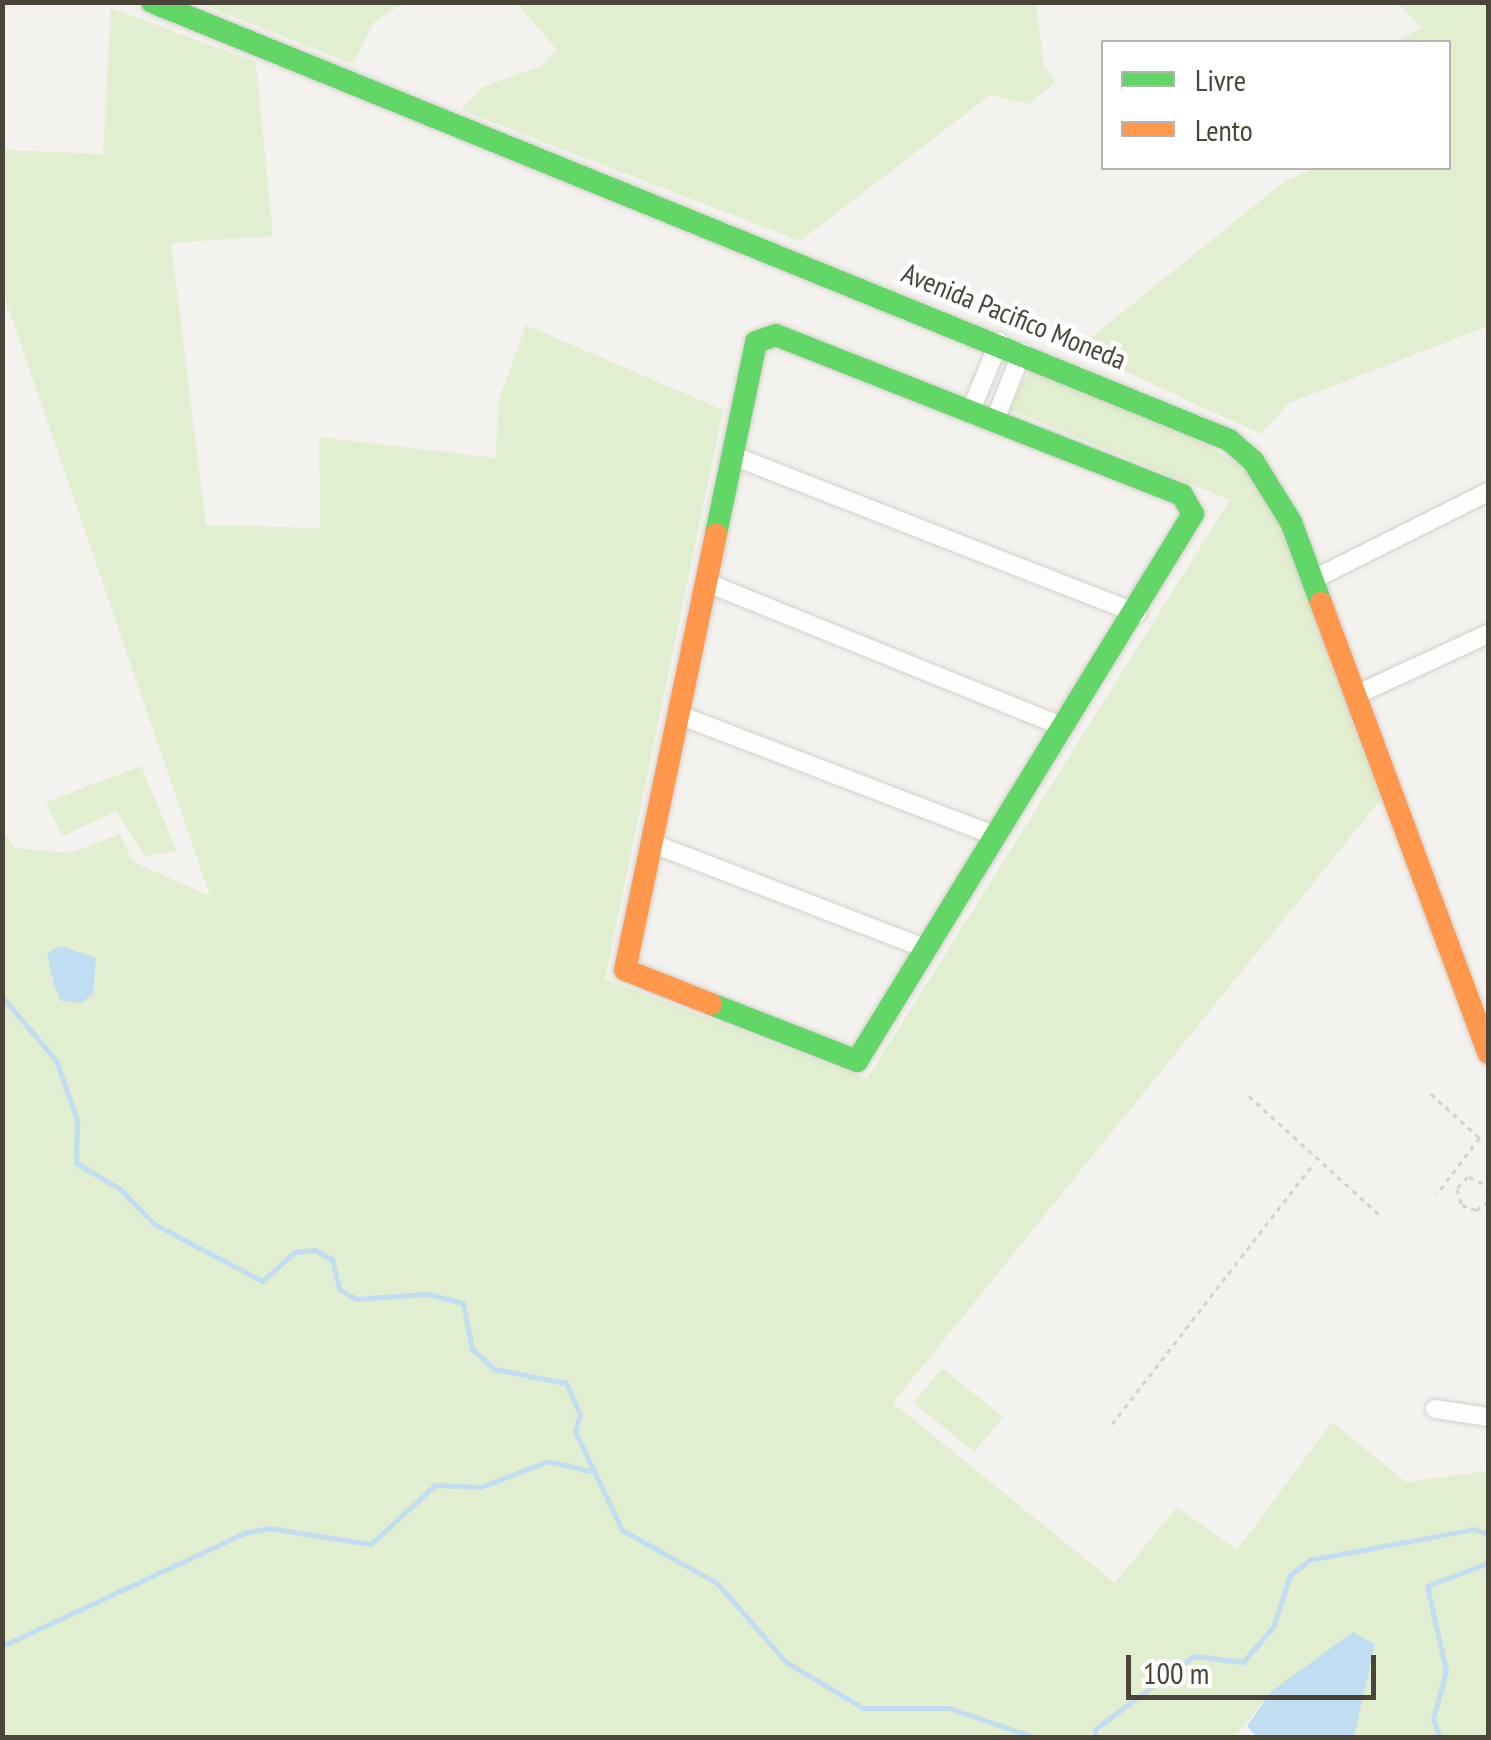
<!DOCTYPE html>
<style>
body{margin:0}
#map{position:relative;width:1491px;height:1740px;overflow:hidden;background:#f4f2ee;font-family:"PT Sans Narrow",sans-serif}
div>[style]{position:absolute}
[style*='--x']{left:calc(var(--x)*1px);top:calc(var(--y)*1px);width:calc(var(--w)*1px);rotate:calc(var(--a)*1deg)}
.green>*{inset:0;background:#e1eecf}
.water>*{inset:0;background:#c0ddf1}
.stream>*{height:5px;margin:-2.5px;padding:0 2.5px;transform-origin:2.5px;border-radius:2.5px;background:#c0ddf1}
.path>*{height:2.5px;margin-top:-1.25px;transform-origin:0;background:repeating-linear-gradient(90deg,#d3d2cc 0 5px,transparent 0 10px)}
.roads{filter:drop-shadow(0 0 2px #d2d0cb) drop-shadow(0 0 2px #d2d0cb)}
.street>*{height:18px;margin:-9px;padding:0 9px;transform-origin:9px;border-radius:9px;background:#fdfdfc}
.fast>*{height:22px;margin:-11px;padding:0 11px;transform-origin:11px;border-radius:11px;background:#63d668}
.slow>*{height:22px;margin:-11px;padding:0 11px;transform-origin:11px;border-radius:11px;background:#ff974d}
span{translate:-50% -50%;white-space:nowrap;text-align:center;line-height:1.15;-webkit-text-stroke:9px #fff;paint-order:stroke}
.street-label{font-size:28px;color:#4b4439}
.frame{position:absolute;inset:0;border:5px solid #4b4439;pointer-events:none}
.legend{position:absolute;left:1101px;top:40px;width:350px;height:130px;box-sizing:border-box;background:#fff;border:2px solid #b7b4b0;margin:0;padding:12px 18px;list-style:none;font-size:30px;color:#4b4439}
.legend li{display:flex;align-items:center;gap:20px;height:50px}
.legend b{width:50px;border:2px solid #b7b4b0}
.scale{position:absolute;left:1126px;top:1655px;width:250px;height:45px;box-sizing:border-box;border:5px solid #4b4439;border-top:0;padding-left:12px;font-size:30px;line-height:35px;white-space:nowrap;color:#4b4439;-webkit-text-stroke:8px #fff;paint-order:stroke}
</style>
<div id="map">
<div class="green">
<div style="clip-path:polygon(516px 2px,1036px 3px,1044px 66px,1055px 82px,1029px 104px,990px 95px,800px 241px,461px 110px,481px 88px,541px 66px,557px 50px)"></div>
<div style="clip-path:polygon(199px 3px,404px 3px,374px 22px,353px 64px)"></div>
<div style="clip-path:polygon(1397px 3px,1488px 3px,1488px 326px,1289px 403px,1261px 434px,1077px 349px,1285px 181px,1316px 168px,1448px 168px,1448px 42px,1393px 42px,1423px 28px)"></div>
<div style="clip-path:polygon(111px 8px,256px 62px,273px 236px,171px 243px,206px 525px,320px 528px,319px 437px,496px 458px,498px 402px,526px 325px,723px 410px,605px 979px,867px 1079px,1230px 500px,1008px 409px,1026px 376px,1031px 371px,1196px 438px,1241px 466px,1276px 514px,1381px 799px,893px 1403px,1115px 1583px,1177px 1507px,1237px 1550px,1332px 1422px,1406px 1482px,1488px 1471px,1488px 1737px,1354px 1737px,1356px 1720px,1272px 1691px,1235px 1737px,3px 1737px,2px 829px,14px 848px,70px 853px,120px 834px,133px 862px,210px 896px,3px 292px,3px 150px,103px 154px)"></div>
<div style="clip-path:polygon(141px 766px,177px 851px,145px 856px,116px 811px,63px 836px,46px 802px)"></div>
<div style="clip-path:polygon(942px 1368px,1003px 1417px,974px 1452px,914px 1403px)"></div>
</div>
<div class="water">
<div style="clip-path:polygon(61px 946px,96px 958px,93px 994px,81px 1003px,61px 1001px,54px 985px,47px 953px)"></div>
<div style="clip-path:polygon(1353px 1632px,1375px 1644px,1354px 1737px,1257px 1737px,1247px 1726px,1272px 1691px)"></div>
</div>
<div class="stream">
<div style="--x:2;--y:997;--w:83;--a:49.4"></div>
<div style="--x:56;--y:1060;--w:64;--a:70.7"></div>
<div style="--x:77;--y:1120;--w:43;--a:91.3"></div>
<div style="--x:76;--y:1163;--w:51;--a:30.6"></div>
<div style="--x:120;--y:1189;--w:49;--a:45.8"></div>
<div style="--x:154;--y:1224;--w:122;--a:27.8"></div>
<div style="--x:262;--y:1281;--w:44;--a:-41.3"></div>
<div style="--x:295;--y:1252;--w:20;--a:-6"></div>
<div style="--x:315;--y:1250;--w:20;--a:30"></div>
<div style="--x:332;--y:1260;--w:30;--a:76"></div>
<div style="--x:339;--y:1289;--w:20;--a:30"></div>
<div style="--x:356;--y:1299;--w:71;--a:-4"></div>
<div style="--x:427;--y:1294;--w:37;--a:14"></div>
<div style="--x:463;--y:1303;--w:47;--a:78.9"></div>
<div style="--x:472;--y:1349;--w:30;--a:42"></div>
<div style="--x:494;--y:1369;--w:73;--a:11"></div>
<div style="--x:566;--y:1383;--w:34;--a:66"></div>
<div style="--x:580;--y:1414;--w:18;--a:106"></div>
<div style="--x:575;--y:1431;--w:110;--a:64.6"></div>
<div style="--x:622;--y:1530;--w:109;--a:29.2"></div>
<div style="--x:717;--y:1583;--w:105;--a:48.9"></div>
<div style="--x:786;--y:1662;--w:90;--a:30.9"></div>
<div style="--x:863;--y:1708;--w:86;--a:0"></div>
<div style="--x:949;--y:1708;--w:92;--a:19"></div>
<div style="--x:2;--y:1646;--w:267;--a:-25"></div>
<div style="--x:244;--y:1533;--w:25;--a:-12"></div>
<div style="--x:268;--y:1528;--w:104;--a:8.8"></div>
<div style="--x:371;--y:1544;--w:87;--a:-42.7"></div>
<div style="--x:435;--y:1485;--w:46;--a:2.5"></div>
<div style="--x:481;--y:1487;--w:72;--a:-21.2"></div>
<div style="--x:548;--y:1461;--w:47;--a:13.4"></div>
<div style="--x:1095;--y:1738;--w:9;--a:-90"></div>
<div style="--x:1095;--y:1729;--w:123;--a:-36.4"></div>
<div style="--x:1194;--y:1656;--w:49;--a:7"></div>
<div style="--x:1243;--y:1662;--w:46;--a:-49.4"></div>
<div style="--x:1273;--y:1627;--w:55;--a:-71.9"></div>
<div style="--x:1290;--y:1575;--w:24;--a:-38"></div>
<div style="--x:1309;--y:1560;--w:168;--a:-10.6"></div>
<div style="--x:1474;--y:1529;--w:15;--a:20"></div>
<div style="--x:1440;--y:1738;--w:20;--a:-110"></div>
<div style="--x:1433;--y:1719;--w:50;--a:-74.8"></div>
<div style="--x:1446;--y:1671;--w:87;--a:-102.6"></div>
<div style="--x:1427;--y:1586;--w:65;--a:-20.7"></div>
</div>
<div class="path">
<div style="--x:1431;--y:1094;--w:66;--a:41.9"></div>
<div style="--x:1480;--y:1138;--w:71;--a:127.5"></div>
<div style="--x:1249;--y:1096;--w:178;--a:42.3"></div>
<div style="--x:1468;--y:1177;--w:16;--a:133"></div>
<div style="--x:1457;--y:1189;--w:17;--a:73"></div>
<div style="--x:1462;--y:1205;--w:15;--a:20"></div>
<div style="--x:1476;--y:1210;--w:14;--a:-34"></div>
<div style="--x:1469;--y:1177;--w:21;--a:25"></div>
<div style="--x:1112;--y:1424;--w:330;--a:-52.3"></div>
</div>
<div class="roads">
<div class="street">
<div style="--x:971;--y:410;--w:74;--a:-67.6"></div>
<div style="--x:995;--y:420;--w:73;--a:-68.3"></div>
<div style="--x:731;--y:455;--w:436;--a:21.3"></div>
<div style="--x:1314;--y:579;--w:195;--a:-26.6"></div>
<div style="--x:705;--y:582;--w:387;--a:22"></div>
<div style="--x:1358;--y:694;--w:143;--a:-24.8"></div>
<div style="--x:679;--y:715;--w:339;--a:20.9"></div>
<div style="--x:651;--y:843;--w:296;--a:21"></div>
<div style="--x:1435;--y:1409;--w:54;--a:8.6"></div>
</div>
<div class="fast">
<div style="--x:152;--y:2;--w:1163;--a:22.13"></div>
<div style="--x:1229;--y:440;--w:32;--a:41"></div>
<div style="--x:1253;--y:461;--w:72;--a:58.1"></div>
<div style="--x:1291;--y:522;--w:86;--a:69.7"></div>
<div style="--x:716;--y:534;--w:196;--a:-78.2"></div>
<div style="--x:756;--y:342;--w:21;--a:-19"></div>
<div style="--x:711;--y:1004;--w:157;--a:21.3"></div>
<div style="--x:857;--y:1061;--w:642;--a:-58.44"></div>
<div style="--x:1193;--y:514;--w:22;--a:-120"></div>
<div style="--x:1182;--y:495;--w:436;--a:-158.5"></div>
</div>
<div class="slow">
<div style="--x:1321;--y:603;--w:480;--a:69.6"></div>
<div style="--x:711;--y:1004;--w:92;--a:-158.4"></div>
<div style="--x:625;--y:970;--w:445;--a:-78.2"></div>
</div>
</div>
<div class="street-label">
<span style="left:1014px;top:316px;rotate:22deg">Avenida Pacifico Moneda</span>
</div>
<div class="frame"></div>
<ul class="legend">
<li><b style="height:12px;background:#63d668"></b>Livre</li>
<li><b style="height:12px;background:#ff974d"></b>Lento</li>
</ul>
<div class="scale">100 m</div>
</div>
